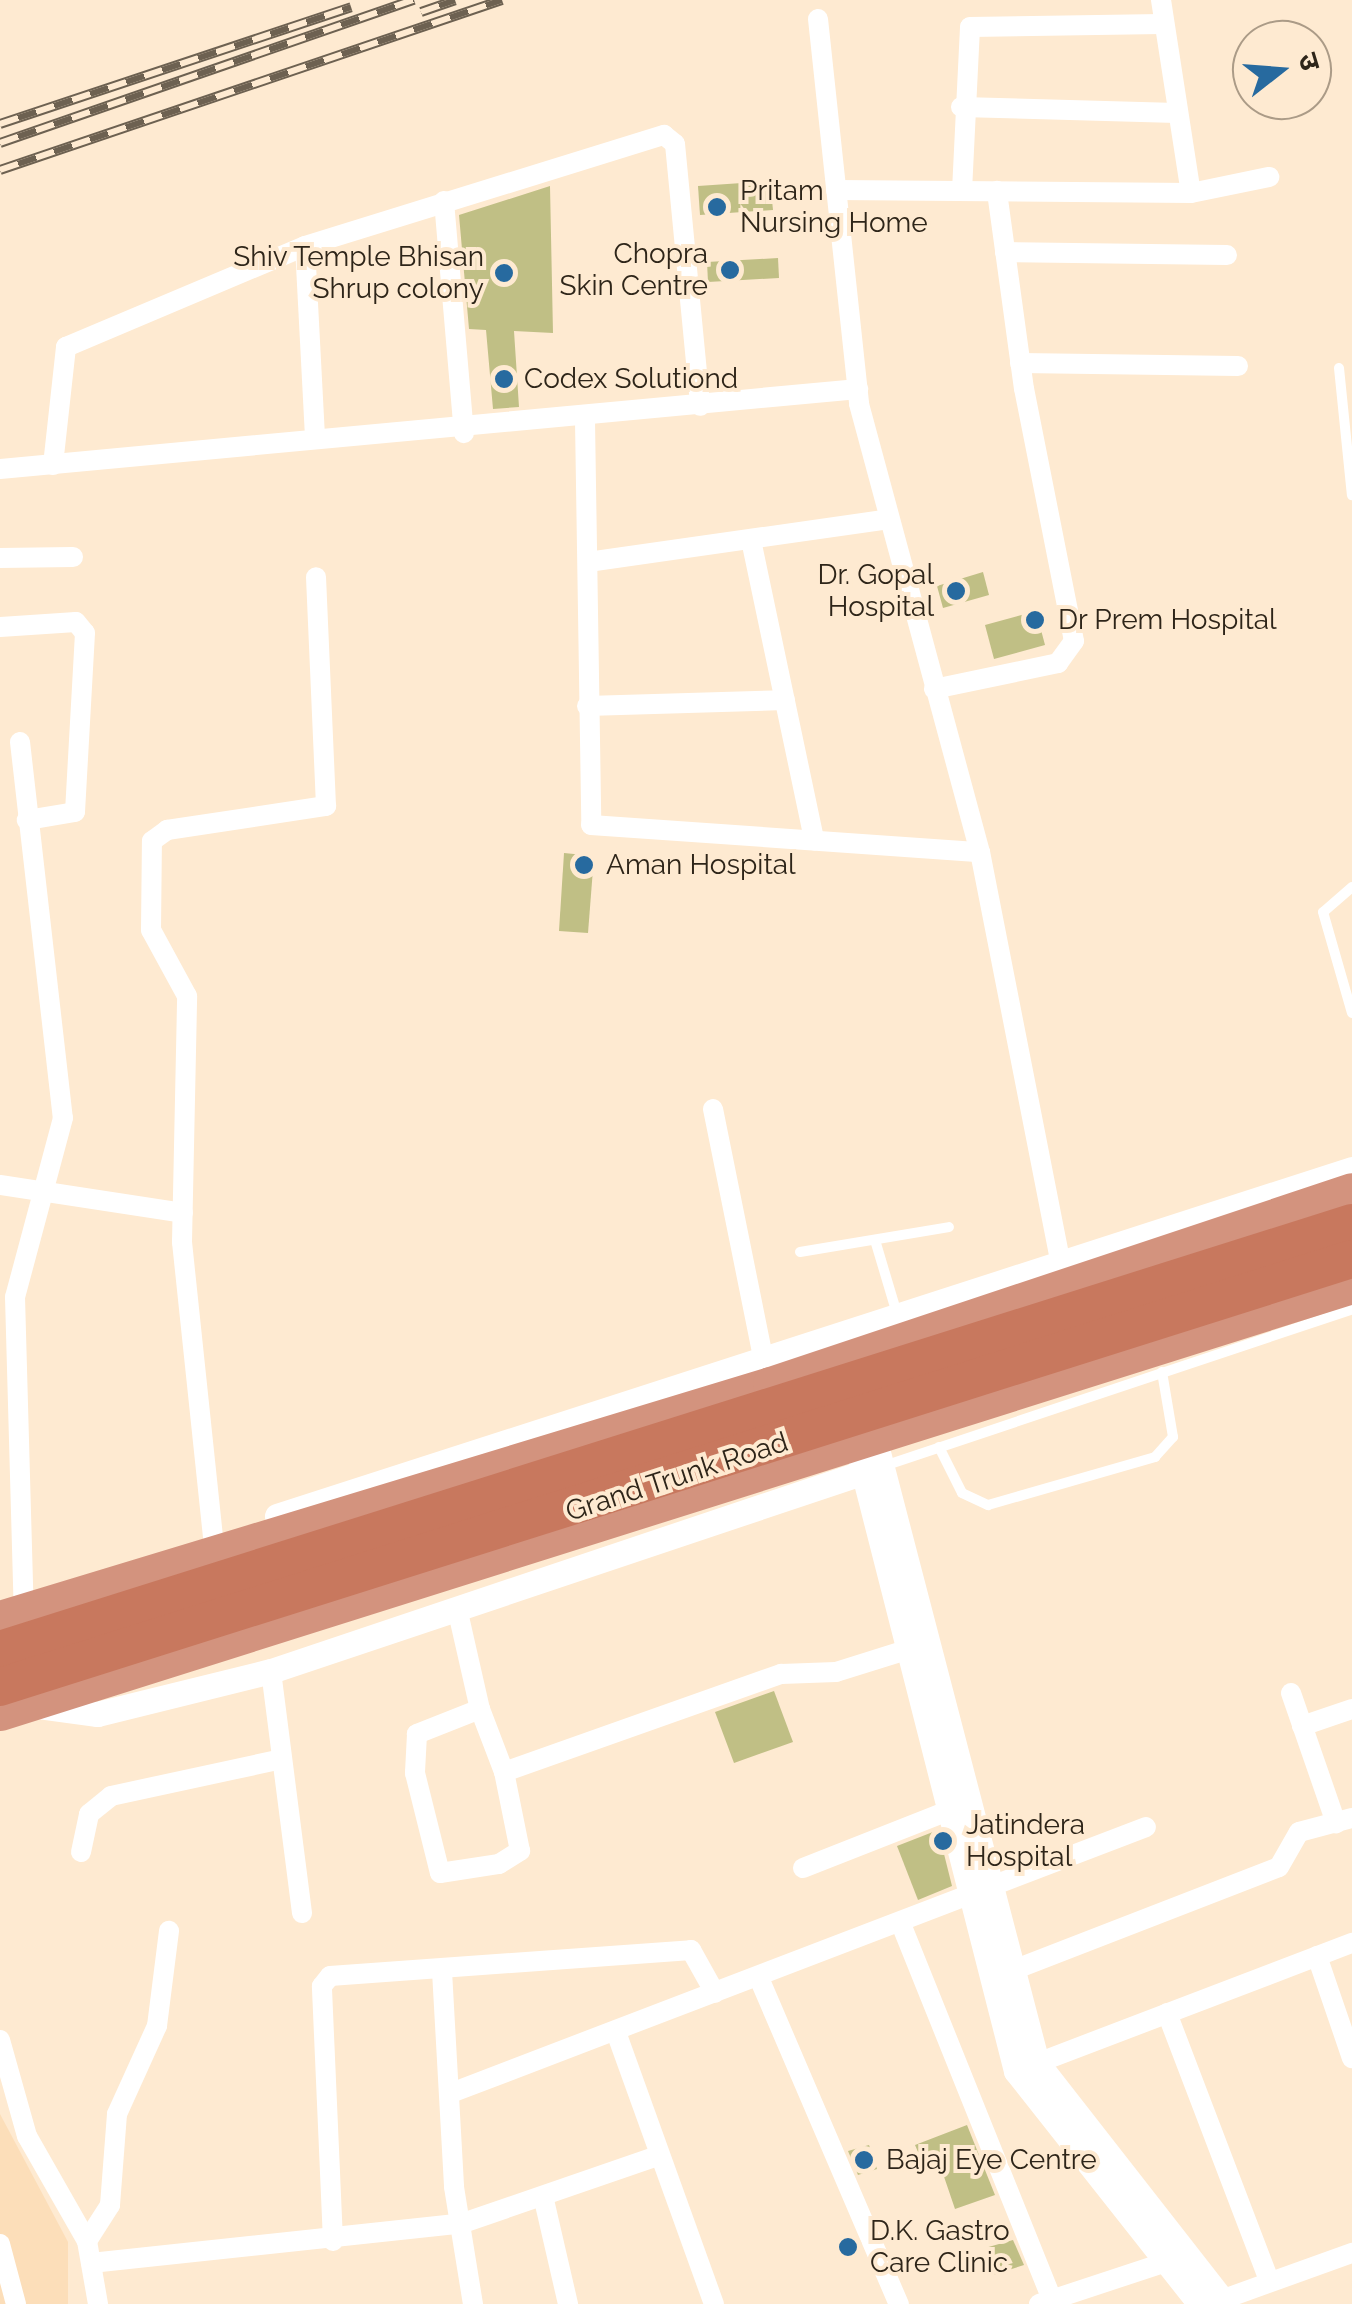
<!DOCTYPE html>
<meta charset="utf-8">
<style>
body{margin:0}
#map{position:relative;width:1352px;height:2304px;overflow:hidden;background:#feead1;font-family:Raleway,"Noto Sans Devanagari",sans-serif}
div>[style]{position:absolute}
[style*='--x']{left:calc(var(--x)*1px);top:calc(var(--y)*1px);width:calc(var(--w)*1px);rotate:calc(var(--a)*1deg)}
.built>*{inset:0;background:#fcdeb9}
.building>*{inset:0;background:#c0bf85}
.service>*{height:10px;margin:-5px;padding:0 5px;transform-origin:5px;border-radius:5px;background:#fff}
.minor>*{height:20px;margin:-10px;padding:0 10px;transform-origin:10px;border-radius:10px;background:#fff}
.tertiary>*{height:25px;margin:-12.5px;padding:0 12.5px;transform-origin:12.5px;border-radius:12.5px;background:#fff}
.trunk>*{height:35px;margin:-17.5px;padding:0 17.5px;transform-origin:17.5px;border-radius:17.5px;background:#d3937e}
.motorway>*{height:38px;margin:-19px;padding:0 19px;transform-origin:19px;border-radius:19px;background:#c8785e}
.rail>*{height:10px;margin-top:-5px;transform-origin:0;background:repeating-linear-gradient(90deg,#feead1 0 19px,#6d6151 0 38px);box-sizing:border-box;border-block:2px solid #6d6151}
.dots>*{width:28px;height:28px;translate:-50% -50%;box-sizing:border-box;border:5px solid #feead1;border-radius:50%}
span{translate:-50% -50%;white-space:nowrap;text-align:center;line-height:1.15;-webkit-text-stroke:8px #feead1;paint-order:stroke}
.poi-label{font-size:28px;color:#2e2519}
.left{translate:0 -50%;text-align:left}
.right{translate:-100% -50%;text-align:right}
.street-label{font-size:28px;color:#2e2519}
.north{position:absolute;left:1232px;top:20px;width:100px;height:100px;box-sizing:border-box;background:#feead1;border:2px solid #ab9b87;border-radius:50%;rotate:73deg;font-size:28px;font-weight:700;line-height:40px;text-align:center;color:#2e2519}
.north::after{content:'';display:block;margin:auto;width:35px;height:45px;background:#276a9f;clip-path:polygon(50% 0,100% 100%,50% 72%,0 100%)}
</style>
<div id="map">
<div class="built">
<div style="clip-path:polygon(0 2114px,68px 2242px,68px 2304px,0 2304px)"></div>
</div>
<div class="building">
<div style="clip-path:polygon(770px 181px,773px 210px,700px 215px,698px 186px)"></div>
<div style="clip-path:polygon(550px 186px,553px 333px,514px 331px,519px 407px,493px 409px,486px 330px,469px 329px,459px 215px)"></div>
<div style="clip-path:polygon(778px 258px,779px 278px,708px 282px,707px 262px)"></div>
<div style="clip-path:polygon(983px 572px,989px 595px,943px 608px,937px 586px)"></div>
<div style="clip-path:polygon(1036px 611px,1045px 645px,994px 659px,985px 625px)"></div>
<div style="clip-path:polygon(564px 853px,594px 856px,588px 933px,559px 931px)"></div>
<div style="clip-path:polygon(774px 1691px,793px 1742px,734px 1763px,715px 1712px)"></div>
<div style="clip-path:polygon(938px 1830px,952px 1886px,918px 1900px,897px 1846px)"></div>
<div style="clip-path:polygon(967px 2125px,995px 2195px,955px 2209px,940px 2165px,926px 2171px,915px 2145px)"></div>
<div style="clip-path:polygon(869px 2145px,877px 2169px,858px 2175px,848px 2151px)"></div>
<div style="clip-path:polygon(1013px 2240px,1024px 2265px,993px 2275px,985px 2248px)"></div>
</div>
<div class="service">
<div style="--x:1339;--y:368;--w:128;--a:84.2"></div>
<div style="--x:1352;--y:887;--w:38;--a:139"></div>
<div style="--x:1323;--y:912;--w:105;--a:74"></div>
<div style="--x:875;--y:1240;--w:77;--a:73.4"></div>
<div style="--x:800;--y:1252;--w:151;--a:-9.5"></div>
<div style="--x:939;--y:1447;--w:51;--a:63.4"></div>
<div style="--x:962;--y:1493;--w:29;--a:25"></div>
<div style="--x:988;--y:1505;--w:174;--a:-16"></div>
<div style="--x:1155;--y:1457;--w:27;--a:-48"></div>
<div style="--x:1173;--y:1437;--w:66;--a:-99.6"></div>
<div style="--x:884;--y:1466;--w:494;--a:-18.5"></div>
</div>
<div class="minor">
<div style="--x:1161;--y:0;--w:195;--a:81.2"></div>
<div style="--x:818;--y:19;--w:387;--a:83.9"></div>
<div style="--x:859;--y:404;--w:464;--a:74.9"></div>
<div style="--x:980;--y:852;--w:431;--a:78.9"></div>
<div style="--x:961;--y:107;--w:216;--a:1.6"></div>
<div style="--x:836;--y:190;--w:355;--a:0.5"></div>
<div style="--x:1191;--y:193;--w:80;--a:-11.6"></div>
<div style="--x:962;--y:191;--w:164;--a:-87.2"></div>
<div style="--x:970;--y:27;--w:192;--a:-0.9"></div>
<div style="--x:444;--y:201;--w:233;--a:85.1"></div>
<div style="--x:305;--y:246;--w:191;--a:87"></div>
<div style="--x:1005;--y:252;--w:222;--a:0.8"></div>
<div style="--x:1020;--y:363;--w:218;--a:0.8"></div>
<div style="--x:585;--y:421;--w:404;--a:89.1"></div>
<div style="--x:591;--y:825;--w:390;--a:4"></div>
<div style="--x:53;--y:465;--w:119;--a:-83.7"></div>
<div style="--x:66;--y:347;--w:259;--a:-22.9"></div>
<div style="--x:305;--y:246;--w:376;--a:-17.2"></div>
<div style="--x:664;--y:135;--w:14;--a:39"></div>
<div style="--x:675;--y:144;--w:263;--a:84.5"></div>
<div style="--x:0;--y:469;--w:862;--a:-5.33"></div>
<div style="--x:751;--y:540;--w:307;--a:78.1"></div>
<div style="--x:0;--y:558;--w:73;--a:-0.8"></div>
<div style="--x:588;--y:562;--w:304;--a:-8.1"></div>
<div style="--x:0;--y:627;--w:76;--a:-3.8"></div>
<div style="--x:76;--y:622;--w:14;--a:51"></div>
<div style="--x:85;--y:633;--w:179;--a:93.2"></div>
<div style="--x:75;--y:812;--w:49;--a:170.5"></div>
<div style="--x:934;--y:689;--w:127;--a:-11.8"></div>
<div style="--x:1058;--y:663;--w:27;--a:-54"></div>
<div style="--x:1074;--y:641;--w:257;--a:-101.2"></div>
<div style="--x:1024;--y:389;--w:200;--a:-97.8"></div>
<div style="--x:587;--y:706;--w:198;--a:-1.7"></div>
<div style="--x:20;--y:742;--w:378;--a:83.5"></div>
<div style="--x:63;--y:1118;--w:185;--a:105"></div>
<div style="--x:15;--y:1297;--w:314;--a:88.4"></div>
<div style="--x:713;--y:1109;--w:268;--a:78.6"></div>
<div style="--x:0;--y:1185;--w:185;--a:8.7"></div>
<div style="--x:213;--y:1537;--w:297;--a:-96"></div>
<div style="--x:182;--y:1242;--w:246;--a:-88.8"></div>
<div style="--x:187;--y:996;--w:75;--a:-118.6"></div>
<div style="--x:151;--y:930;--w:89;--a:-89.4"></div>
<div style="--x:152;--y:841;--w:19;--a:-36"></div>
<div style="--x:167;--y:830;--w:161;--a:-8.6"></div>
<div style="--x:326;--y:806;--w:229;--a:-92.5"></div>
<div style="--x:457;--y:1608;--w:104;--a:77.2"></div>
<div style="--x:271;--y:1671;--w:244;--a:82.7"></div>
<div style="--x:1291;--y:1693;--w:138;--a:70.9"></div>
<div style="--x:1302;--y:1726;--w:53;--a:-18.8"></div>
<div style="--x:504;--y:1772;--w:67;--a:-110.9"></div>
<div style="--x:480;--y:1709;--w:68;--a:158.4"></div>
<div style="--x:417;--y:1734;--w:39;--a:93"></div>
<div style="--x:415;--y:1773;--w:103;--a:76"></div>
<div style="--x:440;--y:1873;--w:60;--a:-8.7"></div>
<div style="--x:499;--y:1864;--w:25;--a:-32"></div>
<div style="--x:520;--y:1851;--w:81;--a:-101.4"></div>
<div style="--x:504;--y:1772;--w:294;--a:-19.5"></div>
<div style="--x:781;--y:1674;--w:55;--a:-2.1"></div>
<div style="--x:836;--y:1672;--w:90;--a:-17.4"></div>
<div style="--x:81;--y:1852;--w:39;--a:-78"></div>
<div style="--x:89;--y:1814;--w:28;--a:-39"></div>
<div style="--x:111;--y:1796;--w:175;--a:-12.2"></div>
<div style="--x:803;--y:1868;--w:156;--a:-21.5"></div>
<div style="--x:901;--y:1924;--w:404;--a:68.1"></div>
<div style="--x:1317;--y:1956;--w:108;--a:71.1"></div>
<div style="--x:442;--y:1971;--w:216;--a:86.8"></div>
<div style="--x:454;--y:2187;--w:119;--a:80.8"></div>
<div style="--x:1011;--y:1971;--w:287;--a:-21.2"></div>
<div style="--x:1279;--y:1867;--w:40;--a:-60.3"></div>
<div style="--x:1299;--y:1832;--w:55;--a:-14.8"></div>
<div style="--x:759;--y:1978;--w:355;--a:66.8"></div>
<div style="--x:1167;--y:2013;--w:284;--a:69.1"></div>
<div style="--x:616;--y:2032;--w:289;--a:70.2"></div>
<div style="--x:0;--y:2040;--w:100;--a:74.3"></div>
<div style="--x:27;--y:2136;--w:121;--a:60.3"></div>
<div style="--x:87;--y:2241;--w:64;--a:80.1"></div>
<div style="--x:1027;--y:2067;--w:348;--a:-20.9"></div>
<div style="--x:451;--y:2093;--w:744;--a:-20.94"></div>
<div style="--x:544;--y:2200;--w:107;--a:77"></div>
<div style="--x:87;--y:2241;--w:43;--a:-57.4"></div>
<div style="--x:110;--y:2205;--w:91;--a:-85.6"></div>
<div style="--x:117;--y:2114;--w:97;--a:-65.6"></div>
<div style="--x:157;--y:2026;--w:96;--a:-82.8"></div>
<div style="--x:333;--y:2241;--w:255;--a:-92.5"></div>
<div style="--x:322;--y:1986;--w:13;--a:-51"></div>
<div style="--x:330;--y:1976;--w:362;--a:-4.1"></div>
<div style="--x:691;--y:1950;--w:49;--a:60.8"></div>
<div style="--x:0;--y:2244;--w:62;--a:75.1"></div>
<div style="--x:91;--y:2263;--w:374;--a:-6.1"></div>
<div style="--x:463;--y:2223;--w:208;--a:-19"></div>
<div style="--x:1039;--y:2304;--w:146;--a:-18.3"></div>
<div style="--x:1210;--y:2304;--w:151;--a:-19.8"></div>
</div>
<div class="tertiary">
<div style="--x:875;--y:1441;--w:643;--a:75.4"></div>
<div style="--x:1037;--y:2063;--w:306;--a:52"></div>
<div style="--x:857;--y:1447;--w:644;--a:75.7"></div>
<div style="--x:1016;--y:2071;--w:297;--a:51.7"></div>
<div style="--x:277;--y:1516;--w:1130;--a:-17.89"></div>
<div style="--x:31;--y:1705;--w:67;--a:7.8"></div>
<div style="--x:97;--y:1714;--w:179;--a:-13.9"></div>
<div style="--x:271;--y:1671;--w:638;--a:-18.55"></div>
</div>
<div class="trunk">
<div style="--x:0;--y:1618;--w:805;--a:-16.9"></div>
<div style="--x:770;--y:1384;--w:613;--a:-18.43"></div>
<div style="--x:0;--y:1713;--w:1418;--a:-17.53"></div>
</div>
<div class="motorway">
<div style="--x:0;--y:1650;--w:1418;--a:-17.53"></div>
<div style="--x:0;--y:1687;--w:1418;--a:-17.57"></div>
</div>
<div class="rail">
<div style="--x:421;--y:12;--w:36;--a:-19"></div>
<div style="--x:0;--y:124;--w:370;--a:-18.4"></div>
<div style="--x:0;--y:143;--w:438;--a:-19.1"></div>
<div style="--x:0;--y:170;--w:530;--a:-18.71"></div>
</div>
<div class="dots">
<div style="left:717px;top:207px;background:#276a9f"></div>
<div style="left:730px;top:270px;background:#276a9f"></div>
<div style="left:504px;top:273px;background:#276a9f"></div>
<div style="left:504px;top:379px;background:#276a9f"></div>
<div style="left:956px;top:591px;background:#276a9f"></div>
<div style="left:1035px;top:620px;background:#276a9f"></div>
<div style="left:584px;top:865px;background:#276a9f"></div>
<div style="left:943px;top:1841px;background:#276a9f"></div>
<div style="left:864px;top:2160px;background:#276a9f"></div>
<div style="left:848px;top:2247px;background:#276a9f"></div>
</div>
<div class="poi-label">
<span class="left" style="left:740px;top:207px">Pritam<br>Nursing Home</span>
<span class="right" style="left:708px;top:270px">Chopra<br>Skin Centre</span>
<span class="right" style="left:484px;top:273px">Shiv Temple Bhisan<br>Shrup colony</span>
<span class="left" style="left:524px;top:379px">Codex Solutiond</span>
<span class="right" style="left:934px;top:591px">Dr. Gopal<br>Hospital</span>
<span class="left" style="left:1058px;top:620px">Dr Prem Hospital</span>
<span class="left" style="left:606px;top:865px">Aman Hospital</span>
<span class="left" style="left:966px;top:1841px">Jatindera<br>Hospital</span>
<span class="left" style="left:886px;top:2160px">Bajaj Eye Centre</span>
<span class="left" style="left:870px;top:2247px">D.K. Gastro<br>Care Clinic</span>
</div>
<div class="street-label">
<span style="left:677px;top:1477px;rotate:-18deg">Grand Trunk Road</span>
</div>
<div class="north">उ</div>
</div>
